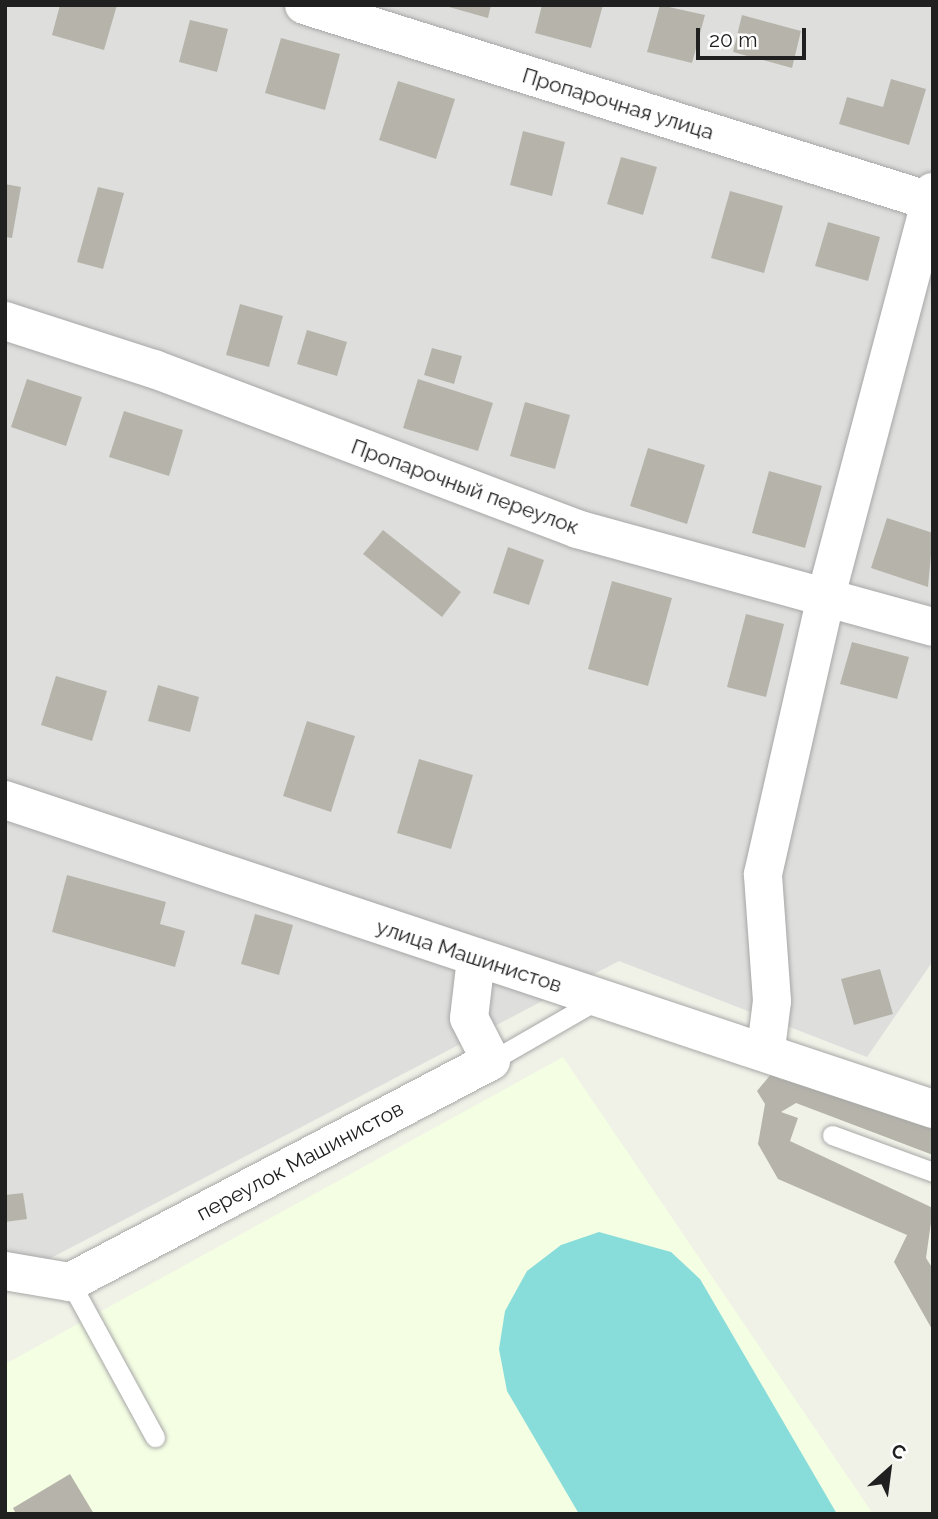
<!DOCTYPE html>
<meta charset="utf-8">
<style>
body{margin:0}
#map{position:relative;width:938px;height:1519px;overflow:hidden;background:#f0f1e7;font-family:Raleway,sans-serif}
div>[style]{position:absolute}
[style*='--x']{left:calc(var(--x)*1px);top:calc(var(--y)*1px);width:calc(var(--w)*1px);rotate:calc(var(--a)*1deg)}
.residential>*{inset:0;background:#dededd}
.education>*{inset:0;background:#f4fee3}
.pitch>*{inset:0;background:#88ddda}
.building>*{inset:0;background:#b6b4aa}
.roads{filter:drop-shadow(0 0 2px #a7a7a7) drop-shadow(0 0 2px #a7a7a7)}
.service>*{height:19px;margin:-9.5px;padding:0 9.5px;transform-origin:9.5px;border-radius:9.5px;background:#fff}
.minor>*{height:38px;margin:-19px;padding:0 19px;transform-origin:19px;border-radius:19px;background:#fff}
span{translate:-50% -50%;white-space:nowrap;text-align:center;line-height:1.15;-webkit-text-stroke:5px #fff;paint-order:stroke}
.street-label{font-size:21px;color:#202020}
.frame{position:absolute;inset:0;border:7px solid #202020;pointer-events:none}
.north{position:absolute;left:854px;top:1435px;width:70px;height:70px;-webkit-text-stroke:5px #fff;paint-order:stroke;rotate:28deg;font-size:19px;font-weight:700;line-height:28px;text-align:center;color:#202020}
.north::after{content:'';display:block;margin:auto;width:24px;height:32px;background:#202020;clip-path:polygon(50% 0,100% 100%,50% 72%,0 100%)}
.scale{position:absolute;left:696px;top:28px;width:110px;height:32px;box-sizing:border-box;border:4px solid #202020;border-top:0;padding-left:9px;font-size:21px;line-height:24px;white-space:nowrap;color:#202020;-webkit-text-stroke:5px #fff;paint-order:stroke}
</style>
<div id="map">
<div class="residential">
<div style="clip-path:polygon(5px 5px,933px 5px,933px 961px,867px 1057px,619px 961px,5px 1282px)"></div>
</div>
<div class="education">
<div style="clip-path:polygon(563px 1057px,873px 1514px,5px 1514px,5px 1364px)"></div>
</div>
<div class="pitch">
<div style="clip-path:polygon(599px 1232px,671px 1252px,700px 1279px,837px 1514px,579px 1514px,507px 1391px,499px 1349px,505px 1311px,527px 1271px,561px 1245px)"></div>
</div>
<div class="building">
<div style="clip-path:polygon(60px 5px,117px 5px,104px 50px,52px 35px)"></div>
<div style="clip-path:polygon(442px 5px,491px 5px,488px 18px)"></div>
<div style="clip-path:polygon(542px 5px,603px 5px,591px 48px,535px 33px)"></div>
<div style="clip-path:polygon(660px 5px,705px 15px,692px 63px,647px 52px)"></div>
<div style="clip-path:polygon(742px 15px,801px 31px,792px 68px,733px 52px)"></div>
<div style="clip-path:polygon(190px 20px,228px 29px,217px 72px,179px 62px)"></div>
<div style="clip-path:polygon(281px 38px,340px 54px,325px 110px,265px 93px)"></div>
<div style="clip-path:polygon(891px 79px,926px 89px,909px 145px,839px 124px,847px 97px,883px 107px)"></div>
<div style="clip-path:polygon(398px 81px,455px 99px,436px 159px,379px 140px)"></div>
<div style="clip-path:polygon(523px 131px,565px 142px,552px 196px,510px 185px)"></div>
<div style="clip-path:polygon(621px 157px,657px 167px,643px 215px,607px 204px)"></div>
<div style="clip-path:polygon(5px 184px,21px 187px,12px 238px,5px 237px)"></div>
<div style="clip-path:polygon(98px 187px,124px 193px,103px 269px,77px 262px)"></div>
<div style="clip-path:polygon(730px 191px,783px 206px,764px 273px,711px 258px)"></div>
<div style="clip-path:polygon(828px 222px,880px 237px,868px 281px,815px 266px)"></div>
<div style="clip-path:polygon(240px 304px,283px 316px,269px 367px,226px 355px)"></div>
<div style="clip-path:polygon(307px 330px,347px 342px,337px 376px,297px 364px)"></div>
<div style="clip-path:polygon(432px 348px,462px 356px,454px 384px,424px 375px)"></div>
<div style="clip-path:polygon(27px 379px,82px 397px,66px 446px,11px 427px)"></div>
<div style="clip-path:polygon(418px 379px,493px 403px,478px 451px,403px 428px)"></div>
<div style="clip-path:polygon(525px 402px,570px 415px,555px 469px,510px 456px)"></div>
<div style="clip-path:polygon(124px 411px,183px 430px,169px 476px,109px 457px)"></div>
<div style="clip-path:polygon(648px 448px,705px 465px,687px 524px,630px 506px)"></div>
<div style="clip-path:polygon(769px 471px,822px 486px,805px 548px,752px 533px)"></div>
<div style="clip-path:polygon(887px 518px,933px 533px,928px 587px,871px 568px)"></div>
<div style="clip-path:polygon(383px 530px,461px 592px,442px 617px,363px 554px)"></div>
<div style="clip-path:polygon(508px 547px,544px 560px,529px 605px,493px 593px)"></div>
<div style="clip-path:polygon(612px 581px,672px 598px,648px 686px,588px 669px)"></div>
<div style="clip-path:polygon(746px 614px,784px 624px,766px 697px,727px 687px)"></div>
<div style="clip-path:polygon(852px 642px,909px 657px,897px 699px,840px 684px)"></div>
<div style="clip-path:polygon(56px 676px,107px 691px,92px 741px,41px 725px)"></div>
<div style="clip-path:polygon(158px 685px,199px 697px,190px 732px,148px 721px)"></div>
<div style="clip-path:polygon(307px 721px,355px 736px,331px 812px,283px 796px)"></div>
<div style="clip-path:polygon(419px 759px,473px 775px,451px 849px,397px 833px)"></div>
<div style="clip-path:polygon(67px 875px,166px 902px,160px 924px,185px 931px,175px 967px,52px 932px)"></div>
<div style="clip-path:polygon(255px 914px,293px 925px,279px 975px,241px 964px)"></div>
<div style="clip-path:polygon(880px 969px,893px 1014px,854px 1025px,841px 979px)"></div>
<div style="clip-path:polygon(792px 1063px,933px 1117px,933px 1155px,796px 1103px,781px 1112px,798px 1118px,790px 1141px,933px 1208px,926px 1258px,933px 1269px,933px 1331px,894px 1262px,907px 1235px,778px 1179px,758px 1144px,765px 1104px,757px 1091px,772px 1073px,782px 1080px)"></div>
<div style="clip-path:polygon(23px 1193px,27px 1219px,5px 1222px,5px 1195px)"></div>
<div style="clip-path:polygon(70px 1474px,94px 1514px,16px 1514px,13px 1508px)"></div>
</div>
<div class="roads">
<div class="service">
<div style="--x:491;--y:1061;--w:125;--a:-29.9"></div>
<div style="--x:832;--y:1135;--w:108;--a:20.1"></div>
<div style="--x:70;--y:1282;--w:177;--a:61.3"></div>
</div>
<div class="minor">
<div style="--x:304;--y:5;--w:659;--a:17.39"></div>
<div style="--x:5;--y:321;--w:157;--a:17.9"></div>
<div style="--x:154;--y:369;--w:452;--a:20.7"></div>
<div style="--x:577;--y:529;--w:369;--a:15.4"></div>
<div style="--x:5;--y:800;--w:978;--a:18.42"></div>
<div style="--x:766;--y:1049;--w:48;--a:-82.9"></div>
<div style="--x:772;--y:1001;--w:127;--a:-94.1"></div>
<div style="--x:763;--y:874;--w:285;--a:-77.2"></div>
<div style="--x:826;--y:596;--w:418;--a:-75.2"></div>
<div style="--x:5;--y:1271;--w:66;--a:9.6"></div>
<div style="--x:70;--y:1282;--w:475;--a:-27.7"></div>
<div style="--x:491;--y:1061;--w:48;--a:-117.1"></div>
<div style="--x:469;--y:1018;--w:60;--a:-83.3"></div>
</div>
</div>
<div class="street-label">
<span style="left:618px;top:104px;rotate:17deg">Пропарочная улица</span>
<span style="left:465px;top:487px;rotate:20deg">Пропарочный переулок</span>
<span style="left:469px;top:956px;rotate:18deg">улица Машинистов</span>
<span style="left:300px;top:1161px;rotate:-28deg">переулок Машинистов</span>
</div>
<div class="frame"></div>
<div class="north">С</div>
<div class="scale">20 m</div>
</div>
